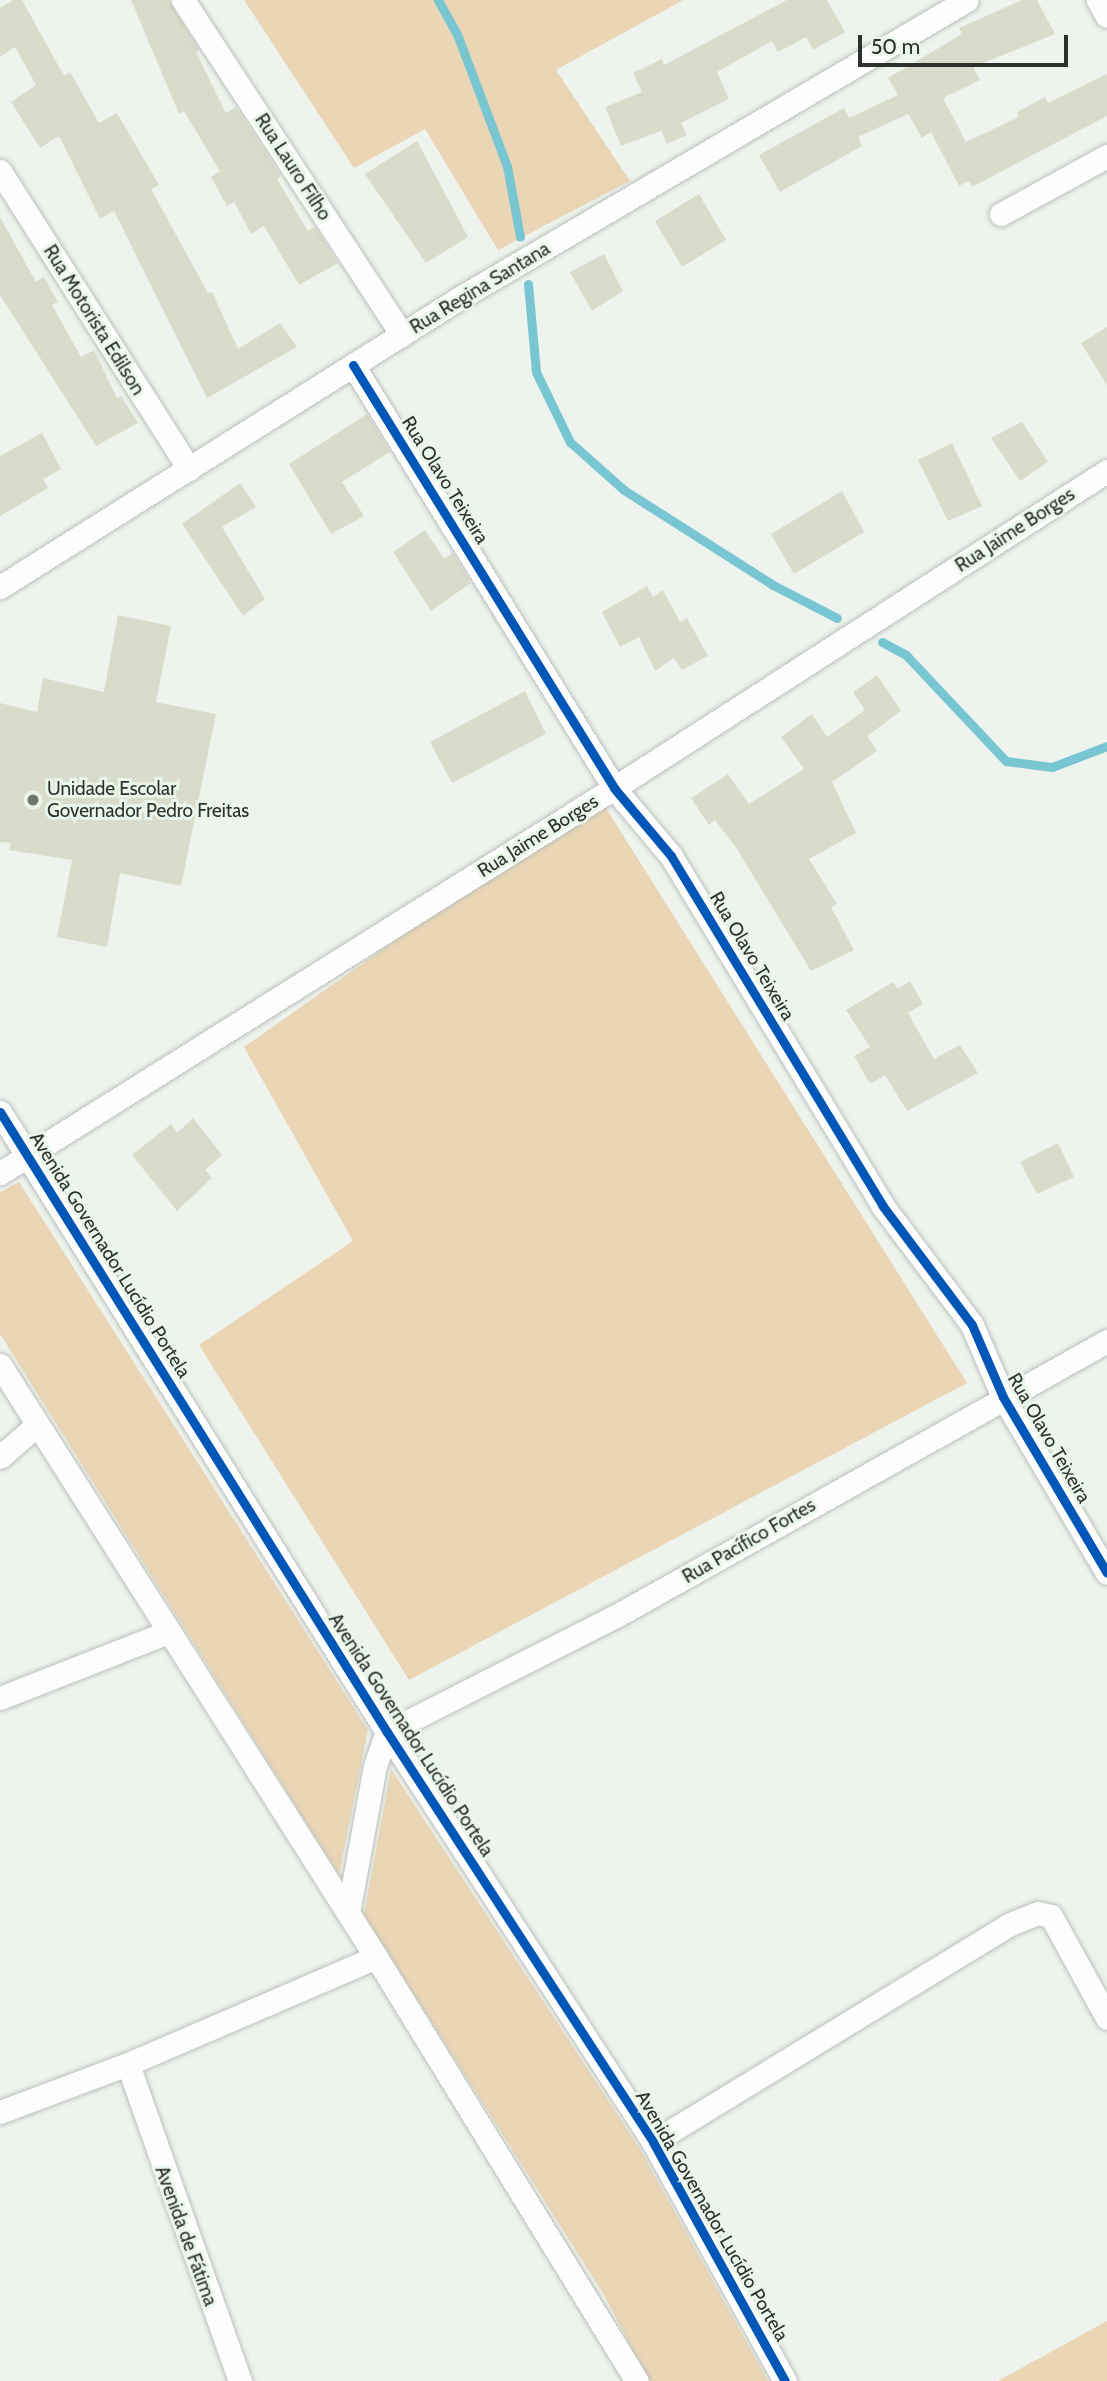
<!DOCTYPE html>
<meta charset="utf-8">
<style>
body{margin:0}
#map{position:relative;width:1107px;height:2381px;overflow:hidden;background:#eef3ee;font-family:Cabin,sans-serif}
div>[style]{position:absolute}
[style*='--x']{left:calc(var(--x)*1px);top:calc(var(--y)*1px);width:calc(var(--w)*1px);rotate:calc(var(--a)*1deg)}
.green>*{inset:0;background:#ead6b5}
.stream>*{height:9px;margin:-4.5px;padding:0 4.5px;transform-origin:4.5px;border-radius:4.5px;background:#79c6d3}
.building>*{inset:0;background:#dadccb}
.roads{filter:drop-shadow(0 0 2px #bbc0bb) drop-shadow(0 0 2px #bbc0bb)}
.street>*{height:23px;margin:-11.5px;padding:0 11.5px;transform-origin:11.5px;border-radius:11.5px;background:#fcfdfc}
.cycleway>*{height:9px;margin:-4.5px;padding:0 4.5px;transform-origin:4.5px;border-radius:4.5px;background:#0057b8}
.dots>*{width:19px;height:19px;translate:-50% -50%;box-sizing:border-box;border:4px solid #ebf6eb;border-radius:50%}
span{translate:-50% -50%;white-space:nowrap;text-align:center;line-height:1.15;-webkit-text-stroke:6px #ebf6eb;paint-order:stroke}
.street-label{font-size:19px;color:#2d312d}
.poi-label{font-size:19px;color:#2d312d}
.left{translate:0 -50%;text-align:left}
.scale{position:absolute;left:858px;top:35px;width:210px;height:32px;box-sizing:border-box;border:4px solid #2d312d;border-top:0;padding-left:9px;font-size:21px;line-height:24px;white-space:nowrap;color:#2d312d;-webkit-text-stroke:5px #ebf6eb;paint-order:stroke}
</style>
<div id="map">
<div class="green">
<div style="clip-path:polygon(244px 0,683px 0,556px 70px,630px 181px,498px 250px,425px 129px,354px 168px)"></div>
<div style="clip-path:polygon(599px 797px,967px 1383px,409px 1680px,199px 1345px,353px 1241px,244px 1047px)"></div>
<div style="clip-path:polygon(19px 1182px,368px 1730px,339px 1875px,0 1334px,0 1192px)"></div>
<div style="clip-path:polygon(391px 1769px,640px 2149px,768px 2381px,649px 2381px,604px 2295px,364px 1915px)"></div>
<div style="clip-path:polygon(1107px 2321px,1107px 2381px,998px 2381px)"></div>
</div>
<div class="stream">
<div style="--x:438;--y:0;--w:39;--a:61"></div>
<div style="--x:457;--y:34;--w:141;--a:69.3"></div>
<div style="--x:507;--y:166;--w:72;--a:79.6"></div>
<div style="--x:528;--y:284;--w:88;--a:84.8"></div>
<div style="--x:536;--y:372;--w:78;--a:64.1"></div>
<div style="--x:570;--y:442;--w:72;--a:41.6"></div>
<div style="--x:624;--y:490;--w:177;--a:32.5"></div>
<div style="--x:773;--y:585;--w:72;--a:27.3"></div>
<div style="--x:882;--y:642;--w:27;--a:28"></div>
<div style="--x:906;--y:655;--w:146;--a:46.7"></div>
<div style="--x:1006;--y:761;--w:46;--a:7.4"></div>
<div style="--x:1052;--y:767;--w:59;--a:-20.9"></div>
</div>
<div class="building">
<div style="clip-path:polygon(13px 0,22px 0,64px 76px,70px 72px,99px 123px,117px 113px,159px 185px,151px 189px,208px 293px,212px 292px,238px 349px,280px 323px,297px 347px,207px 398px,114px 211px,100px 219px,59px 136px,40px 148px,11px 102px,36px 85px,15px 47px,0 57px,0 8px)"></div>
<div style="clip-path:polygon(131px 0,169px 0,199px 50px,196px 52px,226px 113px,236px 107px,281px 176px,277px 179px,308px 231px,315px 227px,338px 263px,299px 285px,264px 226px,251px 234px,234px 202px,227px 206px,211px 177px,220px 171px,184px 111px,179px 114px)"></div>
<div style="clip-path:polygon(787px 0,827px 0,845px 32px,813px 50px,806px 37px,778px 52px,772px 41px,717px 72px,729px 99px,681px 123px,687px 135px,667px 144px,661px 131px,621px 146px,605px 107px,642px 92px,633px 73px,662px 59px,664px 65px)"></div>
<div style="clip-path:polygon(1022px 0,1037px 0,1055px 34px,973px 67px,980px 80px,943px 98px,966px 142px,1019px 117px,1017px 112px,1045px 97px,1048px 103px,1107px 74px,1107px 116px,972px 187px,969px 181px,959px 186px,931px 132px,922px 138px,908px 114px,858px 137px,862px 146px,780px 192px,759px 155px,844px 108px,849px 118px,898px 95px,888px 78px,962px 34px,959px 28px)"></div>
<div style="clip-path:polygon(417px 141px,468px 237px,426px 263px,365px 174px)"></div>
<div style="clip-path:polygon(699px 194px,726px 240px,682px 267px,655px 221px)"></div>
<div style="clip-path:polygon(0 217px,36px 282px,44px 277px,58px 302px,52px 305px,81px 357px,94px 350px,117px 398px,121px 396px,138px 423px,96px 446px,0 295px)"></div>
<div style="clip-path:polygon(604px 254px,623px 291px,592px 311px,570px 272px)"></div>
<div style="clip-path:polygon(1107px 327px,1107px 385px,1081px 343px)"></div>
<div style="clip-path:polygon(367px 414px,390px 452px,342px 482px,364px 516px,331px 534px,289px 464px)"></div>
<div style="clip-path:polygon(1022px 422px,1048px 462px,1020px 481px,991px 438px)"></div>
<div style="clip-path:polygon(42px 433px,61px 469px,43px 479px,48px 488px,0 516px,0 456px)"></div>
<div style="clip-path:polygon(952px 443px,982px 506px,948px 521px,918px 460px)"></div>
<div style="clip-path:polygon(240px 483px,256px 507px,222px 527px,265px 599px,243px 616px,182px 524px)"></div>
<div style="clip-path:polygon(842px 491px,864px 532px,794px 574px,771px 534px)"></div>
<div style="clip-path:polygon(425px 530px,444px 559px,453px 553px,471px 583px,431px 611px,393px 552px)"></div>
<div style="clip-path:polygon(647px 586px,653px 597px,663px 590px,680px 622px,687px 618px,708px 656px,682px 670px,674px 658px,655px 671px,639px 637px,620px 647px,602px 612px)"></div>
<div style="clip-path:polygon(118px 615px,171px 626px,156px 702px,216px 714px,181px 886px,120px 873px,107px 947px,57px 937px,72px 860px,9px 850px,11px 843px,0 842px,0 703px,37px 712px,43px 678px,104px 692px)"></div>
<div style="clip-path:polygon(877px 675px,901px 711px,867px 736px,877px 751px,832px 782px,856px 833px,809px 859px,837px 904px,831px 907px,854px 950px,811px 971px,737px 849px,715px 820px,709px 825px,691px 798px,728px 774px,749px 804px,804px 769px,781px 737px,812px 714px,827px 737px,865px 710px,853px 692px)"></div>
<div style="clip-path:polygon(525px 691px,546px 734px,452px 783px,430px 742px)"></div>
<div style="clip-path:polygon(910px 981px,923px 1004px,908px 1013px,934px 1059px,960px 1045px,978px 1073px,907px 1111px,885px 1075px,870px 1084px,854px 1056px,870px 1047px,846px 1010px,893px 982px,898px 989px)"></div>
<div style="clip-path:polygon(193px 1118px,222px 1155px,205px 1170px,212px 1178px,177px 1211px,132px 1155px,171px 1124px,177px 1133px)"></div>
<div style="clip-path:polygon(1058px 1143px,1074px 1177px,1037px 1194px,1020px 1162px)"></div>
</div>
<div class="roads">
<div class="street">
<div style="--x:183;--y:0;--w:400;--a:56.8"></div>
<div style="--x:1098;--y:0;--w:18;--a:61"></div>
<div style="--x:0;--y:171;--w:353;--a:57.6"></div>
<div style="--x:1001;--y:214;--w:121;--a:-28.7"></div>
<div style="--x:353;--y:365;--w:497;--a:58.3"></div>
<div style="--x:614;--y:788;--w:89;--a:50"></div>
<div style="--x:671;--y:856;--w:408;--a:58.8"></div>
<div style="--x:882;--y:1205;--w:150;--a:53.1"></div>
<div style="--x:972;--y:1325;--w:78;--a:66.7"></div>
<div style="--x:1003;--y:1397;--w:204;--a:59.4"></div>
<div style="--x:0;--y:587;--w:547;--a:-32.15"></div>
<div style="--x:463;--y:296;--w:584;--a:-30.43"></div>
<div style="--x:0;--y:1112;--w:731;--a:58.03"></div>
<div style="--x:387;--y:1732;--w:489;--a:57"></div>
<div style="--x:653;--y:2142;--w:273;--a:61.1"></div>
<div style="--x:0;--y:1173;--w:725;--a:-32.09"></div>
<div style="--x:614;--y:788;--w:586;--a:-32.74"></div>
<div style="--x:0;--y:1365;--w:701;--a:57.58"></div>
<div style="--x:376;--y:1957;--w:498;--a:58.4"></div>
<div style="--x:0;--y:1457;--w:49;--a:-40.9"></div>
<div style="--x:0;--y:1698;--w:180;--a:-21.4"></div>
<div style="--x:348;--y:1913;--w:149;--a:-79.6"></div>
<div style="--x:375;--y:1766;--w:36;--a:-71"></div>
<div style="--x:387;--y:1732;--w:257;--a:-26.9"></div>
<div style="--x:616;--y:1616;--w:563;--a:-29.25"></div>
<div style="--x:0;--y:2112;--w:137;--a:-20.6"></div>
<div style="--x:653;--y:2142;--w:416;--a:-31.4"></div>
<div style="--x:1008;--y:1925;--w:32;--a:-22"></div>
<div style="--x:1038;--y:1913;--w:13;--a:13"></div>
<div style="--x:1051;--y:1916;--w:116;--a:61.2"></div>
<div style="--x:240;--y:2381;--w:336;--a:-109.5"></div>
<div style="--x:128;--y:2064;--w:270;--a:-23.3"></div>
</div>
</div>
<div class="cycleway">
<div style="--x:353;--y:365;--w:497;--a:58.3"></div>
<div style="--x:614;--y:788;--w:89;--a:50"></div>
<div style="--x:671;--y:856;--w:408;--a:58.8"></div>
<div style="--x:882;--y:1205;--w:150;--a:53.1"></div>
<div style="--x:972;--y:1325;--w:78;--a:66.7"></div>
<div style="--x:1003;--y:1397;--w:204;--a:59.4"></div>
<div style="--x:0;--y:1112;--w:731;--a:58.03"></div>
<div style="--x:387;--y:1732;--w:489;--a:57"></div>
<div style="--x:653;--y:2142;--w:273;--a:61.1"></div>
</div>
<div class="dots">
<div style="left:33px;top:800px;background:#717571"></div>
</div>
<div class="street-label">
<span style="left:293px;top:167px;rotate:57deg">Rua Lauro Filho</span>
<span style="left:480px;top:288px;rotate:-31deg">Rua Regina Santana</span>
<span style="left:94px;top:320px;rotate:58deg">Rua Motorista Edilson</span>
<span style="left:445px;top:480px;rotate:58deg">Rua Olavo Teixeira</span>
<span style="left:1015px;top:530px;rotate:-33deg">Rua Jaime Borges</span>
<span style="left:538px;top:836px;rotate:-32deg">Rua Jaime Borges</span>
<span style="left:752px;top:956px;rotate:59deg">Rua Olavo Teixeira</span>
<span style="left:110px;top:1255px;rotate:58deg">Avenida Governador Lucídio Portela</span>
<span style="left:1049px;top:1438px;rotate:60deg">Rua Olavo Teixeira</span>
<span style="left:749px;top:1541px;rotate:-30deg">Rua Pacífico Fortes</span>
<span style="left:411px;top:1735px;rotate:57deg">Avenida Governador Lucídio Portela</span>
<span style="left:712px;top:2216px;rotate:60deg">Avenida Governador Lucídio Portela</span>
<span style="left:186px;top:2236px;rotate:70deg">Avenida de Fátima</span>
</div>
<div class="poi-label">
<span class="left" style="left:47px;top:800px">Unidade Escolar<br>Governador Pedro Freitas</span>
</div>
<div class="scale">50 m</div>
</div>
